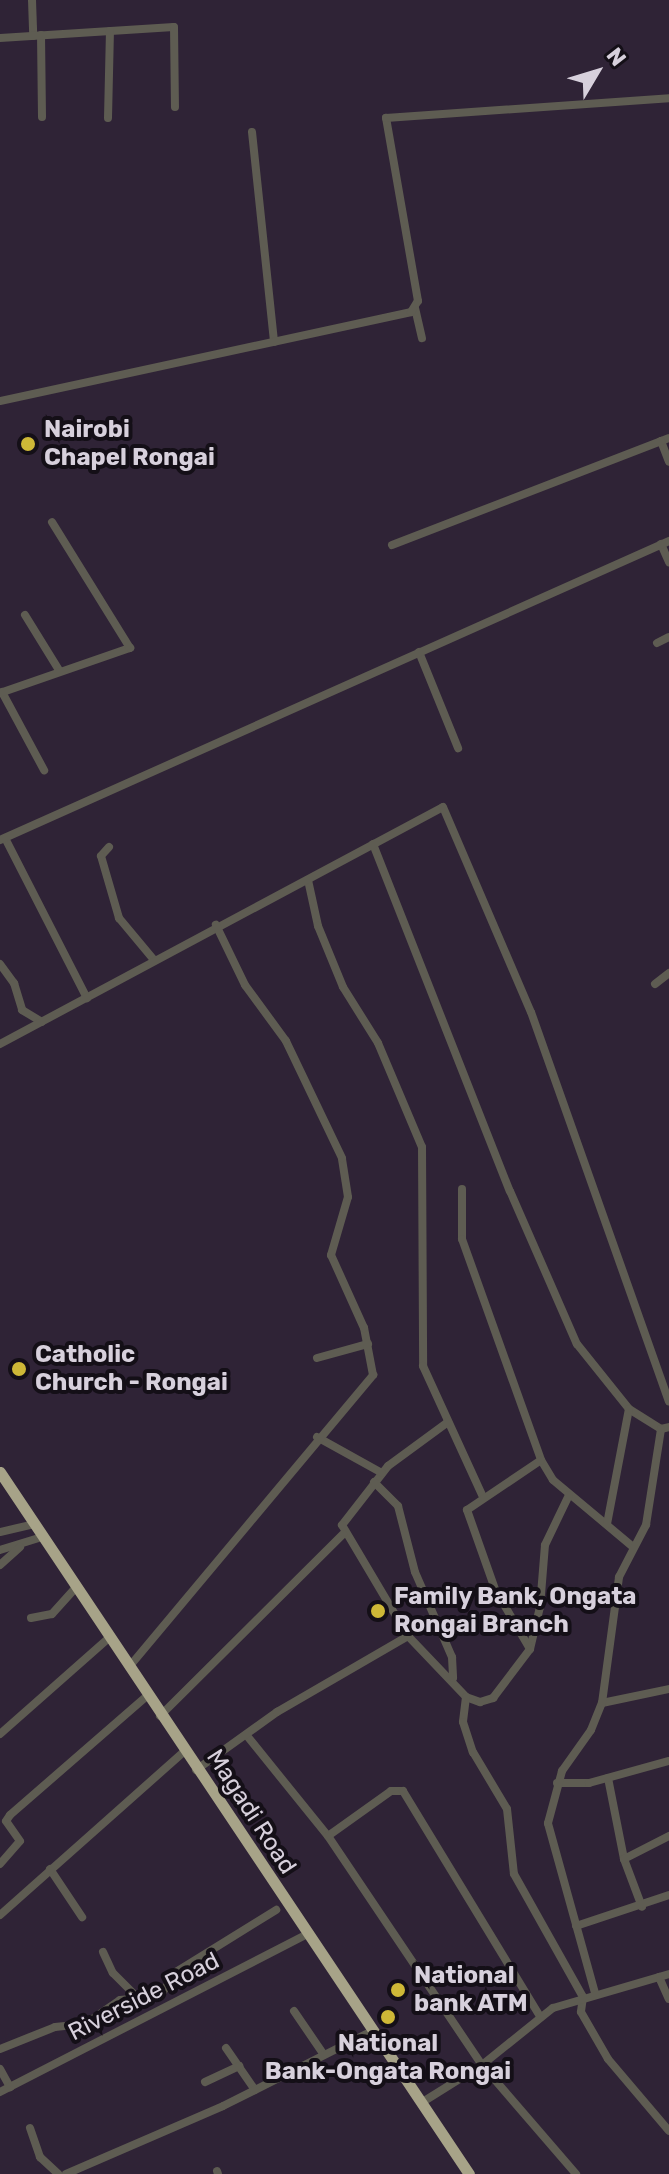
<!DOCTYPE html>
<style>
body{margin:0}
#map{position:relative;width:669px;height:2174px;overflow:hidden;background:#2f2336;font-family:Rubik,sans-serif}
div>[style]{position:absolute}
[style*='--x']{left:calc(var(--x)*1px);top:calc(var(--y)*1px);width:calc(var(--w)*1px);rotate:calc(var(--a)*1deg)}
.minor>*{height:8px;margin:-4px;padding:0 4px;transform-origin:4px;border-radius:4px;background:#5e5c52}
.highway>*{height:11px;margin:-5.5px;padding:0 5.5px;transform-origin:5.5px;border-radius:5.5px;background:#a7a388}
.dots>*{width:22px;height:22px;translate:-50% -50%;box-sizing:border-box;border:4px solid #140f17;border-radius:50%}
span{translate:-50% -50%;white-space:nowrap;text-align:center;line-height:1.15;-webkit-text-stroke:8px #140f17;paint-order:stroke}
.poi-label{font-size:24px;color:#d7d0dc;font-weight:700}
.left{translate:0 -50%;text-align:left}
.street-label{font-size:24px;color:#d7d0dc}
.north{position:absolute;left:557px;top:32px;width:80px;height:80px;-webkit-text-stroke:6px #140f17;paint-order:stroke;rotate:52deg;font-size:22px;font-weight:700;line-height:32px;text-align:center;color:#d7d0dc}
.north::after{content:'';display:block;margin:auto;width:28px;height:36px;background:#d7d0dc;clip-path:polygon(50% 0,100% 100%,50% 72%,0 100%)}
</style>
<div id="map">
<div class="minor">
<div style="--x:32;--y:0;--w:36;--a:88"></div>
<div style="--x:41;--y:35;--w:82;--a:89.3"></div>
<div style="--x:0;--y:38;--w:174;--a:-3.6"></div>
<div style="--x:174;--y:27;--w:80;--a:89.3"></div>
<div style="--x:108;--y:118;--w:87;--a:-88.7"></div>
<div style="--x:252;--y:132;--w:211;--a:84"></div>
<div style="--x:415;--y:308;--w:31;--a:77"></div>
<div style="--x:0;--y:401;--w:421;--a:-12.2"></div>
<div style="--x:411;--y:312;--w:13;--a:-58"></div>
<div style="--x:418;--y:301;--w:186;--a:-99.9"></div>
<div style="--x:386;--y:118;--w:284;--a:-4"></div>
<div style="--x:669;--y:438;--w:9;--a:159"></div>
<div style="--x:661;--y:441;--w:22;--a:69"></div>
<div style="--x:661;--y:544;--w:20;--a:66"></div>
<div style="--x:392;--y:545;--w:288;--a:-21.1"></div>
<div style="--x:25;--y:615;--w:65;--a:58.3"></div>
<div style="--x:657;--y:643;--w:13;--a:-27"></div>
<div style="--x:419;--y:652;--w:104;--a:67.9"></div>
<div style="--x:2;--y:692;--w:89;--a:61.7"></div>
<div style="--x:0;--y:693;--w:138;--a:-19.1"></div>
<div style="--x:130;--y:648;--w:148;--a:-121.8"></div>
<div style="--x:5;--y:838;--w:180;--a:62.9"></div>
<div style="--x:0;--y:840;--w:733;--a:-24.08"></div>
<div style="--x:373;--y:844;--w:373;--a:68.5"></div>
<div style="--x:510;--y:1191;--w:167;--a:66.4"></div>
<div style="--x:577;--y:1344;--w:83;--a:51.3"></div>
<div style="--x:629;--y:1409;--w:38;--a:32"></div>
<div style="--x:661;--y:1429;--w:8;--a:-14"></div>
<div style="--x:109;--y:847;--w:12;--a:132"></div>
<div style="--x:101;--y:856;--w:65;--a:73.8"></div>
<div style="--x:119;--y:918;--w:55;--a:50.2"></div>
<div style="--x:308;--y:880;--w:47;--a:77.7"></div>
<div style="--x:318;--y:926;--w:66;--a:67.7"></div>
<div style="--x:343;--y:987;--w:66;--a:58"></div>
<div style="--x:378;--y:1043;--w:113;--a:67.1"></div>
<div style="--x:422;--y:1147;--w:219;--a:89.7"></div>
<div style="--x:423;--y:1366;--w:144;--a:65.4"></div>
<div style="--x:0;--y:964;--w:24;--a:54"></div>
<div style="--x:14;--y:983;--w:28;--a:73"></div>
<div style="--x:22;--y:1010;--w:23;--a:31"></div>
<div style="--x:655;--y:984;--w:18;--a:-38"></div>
<div style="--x:0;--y:1044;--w:502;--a:-28.15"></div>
<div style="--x:443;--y:807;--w:223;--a:66.8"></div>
<div style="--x:531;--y:1012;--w:413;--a:70.5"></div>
<div style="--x:462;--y:1189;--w:50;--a:90"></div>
<div style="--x:462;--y:1239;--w:235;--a:70.3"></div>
<div style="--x:541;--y:1460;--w:23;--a:59"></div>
<div style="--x:553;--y:1480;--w:103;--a:39.9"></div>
<div style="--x:317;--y:1358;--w:53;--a:-15.4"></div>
<div style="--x:448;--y:1422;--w:74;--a:143.7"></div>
<div style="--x:388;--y:1466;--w:75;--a:127.9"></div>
<div style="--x:342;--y:1525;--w:129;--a:59.3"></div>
<div style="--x:408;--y:1636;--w:84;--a:46.4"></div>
<div style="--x:466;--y:1697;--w:15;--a:20"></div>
<div style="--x:480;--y:1702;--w:14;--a:-17"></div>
<div style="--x:493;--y:1698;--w:61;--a:-52.9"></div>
<div style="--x:530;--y:1649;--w:43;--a:-76.6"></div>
<div style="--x:540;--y:1607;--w:62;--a:-85.4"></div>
<div style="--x:545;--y:1545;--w:55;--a:-64.4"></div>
<div style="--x:317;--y:1437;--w:74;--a:29"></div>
<div style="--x:374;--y:1482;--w:34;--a:45"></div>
<div style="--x:398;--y:1506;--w:68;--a:75.6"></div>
<div style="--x:415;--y:1572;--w:93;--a:66.5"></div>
<div style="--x:452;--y:1657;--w:21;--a:87"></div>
<div style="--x:607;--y:1524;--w:117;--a:-79.2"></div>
<div style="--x:0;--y:1532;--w:35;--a:-13"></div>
<div style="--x:0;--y:1550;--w:44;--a:-17.2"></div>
<div style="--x:0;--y:1565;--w:27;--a:-42"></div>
<div style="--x:31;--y:1618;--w:21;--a:-11"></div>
<div style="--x:52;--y:1614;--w:36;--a:-48"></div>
<div style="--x:530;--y:1649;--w:69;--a:-120.3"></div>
<div style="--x:495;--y:1589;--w:84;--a:-109.5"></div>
<div style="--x:467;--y:1510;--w:89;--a:-34"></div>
<div style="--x:129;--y:1667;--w:381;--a:-50.1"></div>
<div style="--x:373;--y:1375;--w:48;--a:-100.8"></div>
<div style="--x:364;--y:1328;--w:80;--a:-114.3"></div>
<div style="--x:331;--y:1255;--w:60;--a:-73.7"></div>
<div style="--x:348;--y:1197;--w:39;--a:-99"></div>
<div style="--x:342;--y:1158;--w:130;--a:-115.6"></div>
<div style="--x:286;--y:1041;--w:69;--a:-126.2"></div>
<div style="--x:245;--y:985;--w:67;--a:-115.8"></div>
<div style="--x:466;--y:1697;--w:25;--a:97"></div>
<div style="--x:463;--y:1722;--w:32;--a:72"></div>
<div style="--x:473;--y:1752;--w:66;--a:59.2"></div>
<div style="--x:507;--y:1809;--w:65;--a:83.9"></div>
<div style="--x:514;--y:1874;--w:141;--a:60.7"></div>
<div style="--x:583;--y:1997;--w:15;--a:98"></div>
<div style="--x:581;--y:2012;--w:54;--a:60.1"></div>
<div style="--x:608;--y:2059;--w:94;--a:49.7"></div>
<div style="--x:602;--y:1703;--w:68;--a:-11.8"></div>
<div style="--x:160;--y:1716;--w:258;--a:-44.8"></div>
<div style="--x:0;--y:1734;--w:145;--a:-41.4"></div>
<div style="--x:248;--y:1737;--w:127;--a:51.1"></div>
<div style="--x:328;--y:1836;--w:276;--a:56.1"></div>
<div style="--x:482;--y:2065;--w:144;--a:49.2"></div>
<div style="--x:196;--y:1770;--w:100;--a:-35.6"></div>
<div style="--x:277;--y:1712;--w:151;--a:-30.1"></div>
<div style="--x:608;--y:1778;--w:83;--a:78.8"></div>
<div style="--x:624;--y:1859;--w:51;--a:69.4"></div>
<div style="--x:557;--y:1783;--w:32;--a:0"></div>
<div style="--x:589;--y:1783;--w:83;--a:-15.4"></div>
<div style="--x:328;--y:1836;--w:77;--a:-35.5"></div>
<div style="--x:391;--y:1791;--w:12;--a:0"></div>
<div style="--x:403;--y:1791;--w:263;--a:58.7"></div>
<div style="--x:624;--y:1859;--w:51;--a:-27.1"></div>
<div style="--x:0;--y:1864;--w:30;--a:-49"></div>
<div style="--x:20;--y:1841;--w:24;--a:-125"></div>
<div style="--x:6;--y:1821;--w:7;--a:-56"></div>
<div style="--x:10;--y:1815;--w:181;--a:-41"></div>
<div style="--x:50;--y:1869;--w:58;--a:56.3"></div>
<div style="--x:0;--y:1915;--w:247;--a:-41.6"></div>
<div style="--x:576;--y:1926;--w:98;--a:-18.4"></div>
<div style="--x:103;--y:1952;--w:23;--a:65"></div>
<div style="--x:113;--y:1973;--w:35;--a:45"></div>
<div style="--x:659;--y:1977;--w:24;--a:66"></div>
<div style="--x:595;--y:1993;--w:176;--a:-105.5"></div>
<div style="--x:548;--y:1823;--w:54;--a:-74.9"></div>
<div style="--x:562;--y:1771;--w:50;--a:-54.7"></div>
<div style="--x:591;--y:1730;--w:29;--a:-68"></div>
<div style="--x:602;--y:1703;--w:127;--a:-82.3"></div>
<div style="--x:619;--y:1577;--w:59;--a:-62.6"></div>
<div style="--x:646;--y:1525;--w:97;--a:-81.1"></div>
<div style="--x:294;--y:2011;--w:53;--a:55.7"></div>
<div style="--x:226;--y:2048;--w:51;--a:55.4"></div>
<div style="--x:0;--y:2049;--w:59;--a:-21.8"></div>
<div style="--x:55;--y:2027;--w:30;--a:-6"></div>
<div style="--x:85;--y:2024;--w:42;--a:-34.4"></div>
<div style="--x:120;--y:2000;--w:40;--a:-5.7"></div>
<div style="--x:160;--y:1996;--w:29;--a:-56"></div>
<div style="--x:176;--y:1972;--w:118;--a:-31.8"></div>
<div style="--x:0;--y:2069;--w:21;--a:61"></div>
<div style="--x:205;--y:2082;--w:38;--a:-25"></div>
<div style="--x:0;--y:2092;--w:344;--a:-27.2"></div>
<div style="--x:421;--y:2103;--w:72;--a:-31.9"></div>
<div style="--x:482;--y:2065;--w:91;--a:-38.8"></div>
<div style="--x:553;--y:2008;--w:121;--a:-16.3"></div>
<div style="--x:30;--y:2128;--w:31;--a:71"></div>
<div style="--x:40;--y:2157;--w:25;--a:43"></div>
<div style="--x:217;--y:2171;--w:3;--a:72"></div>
<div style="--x:66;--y:2174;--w:171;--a:-23.4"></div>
<div style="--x:223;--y:2106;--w:167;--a:-26.7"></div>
</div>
<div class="highway">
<div style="--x:0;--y:1472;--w:844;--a:56.25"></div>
</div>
<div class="dots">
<div style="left:28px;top:444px;background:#ceb837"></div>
<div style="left:19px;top:1369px;background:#ceb837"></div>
<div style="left:378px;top:1611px;background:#ceb837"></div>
<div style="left:398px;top:1990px;background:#ceb837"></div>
<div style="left:388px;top:2017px;background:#ceb837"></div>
</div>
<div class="poi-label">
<span class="left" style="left:44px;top:444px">Nairobi<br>Chapel Rongai</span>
<span class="left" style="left:35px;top:1369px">Catholic<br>Church - Rongai</span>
<span class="left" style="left:394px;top:1611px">Family Bank, Ongata<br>Rongai Branch</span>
<span class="left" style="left:414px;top:1990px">National<br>bank ATM</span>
<span style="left:388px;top:2058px">National<br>Bank-Ongata Rongai</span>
</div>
<div class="street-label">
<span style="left:251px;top:1812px;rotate:57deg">Magadi Road</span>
<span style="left:144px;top:1997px;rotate:-27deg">Riverside Road</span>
</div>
<div class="north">N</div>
</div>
